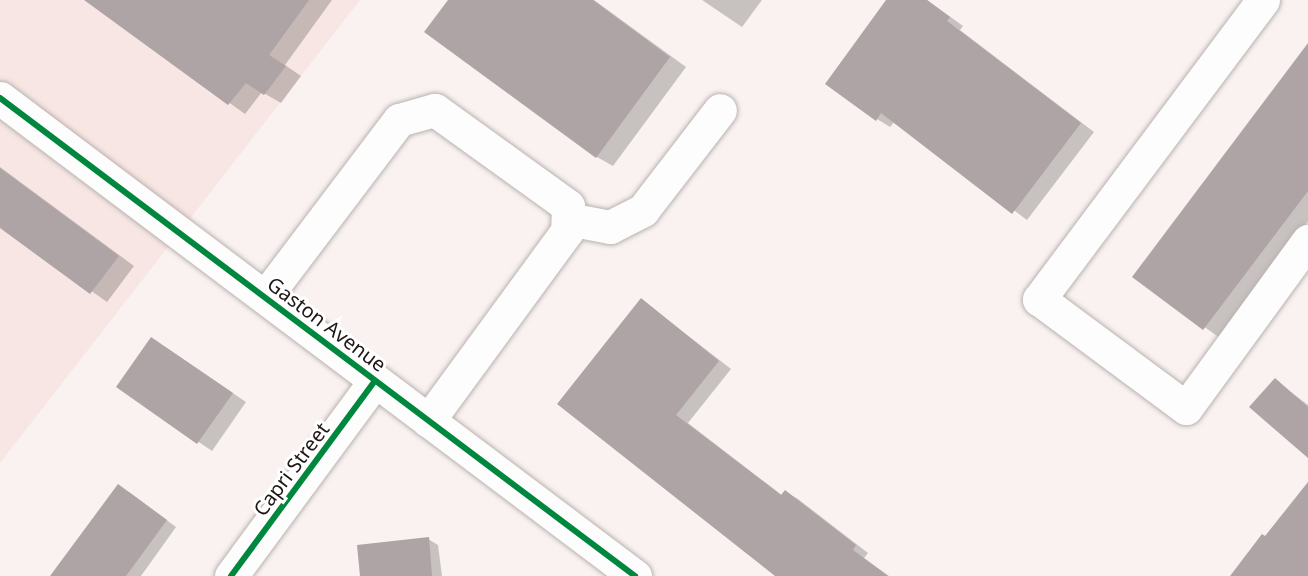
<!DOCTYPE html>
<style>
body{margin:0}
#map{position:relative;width:1308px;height:576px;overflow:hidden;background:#f9f2f0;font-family:"Noto Sans",sans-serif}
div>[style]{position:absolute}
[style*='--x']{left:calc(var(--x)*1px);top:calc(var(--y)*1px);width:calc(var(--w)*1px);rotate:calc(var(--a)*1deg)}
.built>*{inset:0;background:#f7e6e3}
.shadow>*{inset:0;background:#0003}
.building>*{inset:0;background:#aea3a5}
.roads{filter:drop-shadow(0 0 2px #b9b2b0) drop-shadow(0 0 2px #b9b2b0)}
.minor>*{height:33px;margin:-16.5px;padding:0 16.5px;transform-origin:16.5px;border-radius:16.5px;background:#fefdfd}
.cycleway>*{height:6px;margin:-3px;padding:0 3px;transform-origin:3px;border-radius:3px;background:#00873e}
span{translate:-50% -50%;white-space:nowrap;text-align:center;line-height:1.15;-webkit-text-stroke:6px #fff;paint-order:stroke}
.street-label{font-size:20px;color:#1f1716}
</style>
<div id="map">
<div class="built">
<div style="clip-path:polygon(0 0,360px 0,0 463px)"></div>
</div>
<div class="shadow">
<div style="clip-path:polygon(86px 0,332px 0,285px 65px,301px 76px,281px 103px,262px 92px,245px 114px)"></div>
<div style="clip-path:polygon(450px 0,594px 0,686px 67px,613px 166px,597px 157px)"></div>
<div style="clip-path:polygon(702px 0,762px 0,742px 27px)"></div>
<div style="clip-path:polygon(888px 0,927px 0,963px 26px,960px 30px,1094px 132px,1027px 220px,895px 121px,890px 127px,877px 119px)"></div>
<div style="clip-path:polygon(1308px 73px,1308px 221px,1220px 338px,1134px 277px)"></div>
<div style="clip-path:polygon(0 167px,134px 266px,107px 302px,0 226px)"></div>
<div style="clip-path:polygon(642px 300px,731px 369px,688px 423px,783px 496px,785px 492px,798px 499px,868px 553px,864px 558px,889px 576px,778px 576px,559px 403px)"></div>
<div style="clip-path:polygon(165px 347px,246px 402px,212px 451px,118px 387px)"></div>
<div style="clip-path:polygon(1275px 380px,1308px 405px,1308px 436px)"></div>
<div style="clip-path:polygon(129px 492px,176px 527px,141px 576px,52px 576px)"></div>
<div style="clip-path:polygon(428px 539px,438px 545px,442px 576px,361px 576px)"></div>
</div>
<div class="building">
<div style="clip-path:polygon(84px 0,309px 0,269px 55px,286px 66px,264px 95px,246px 83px,228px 105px)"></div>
<div style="clip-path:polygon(448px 0,593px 0,670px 57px,596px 158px,424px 32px)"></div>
<div style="clip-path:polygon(886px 0,927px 0,950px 17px,947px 21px,1081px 123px,1012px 214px,881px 113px,876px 121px,825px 84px)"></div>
<div style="clip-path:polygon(1308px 43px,1308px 191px,1203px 330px,1132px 277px)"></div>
<div style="clip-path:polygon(0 168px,119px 256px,90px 294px,0 228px)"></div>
<div style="clip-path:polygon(641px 298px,719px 361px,676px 415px,781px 495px,785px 490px,856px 545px,853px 550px,888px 576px,775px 576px,557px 404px)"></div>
<div style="clip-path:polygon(151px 337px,233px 393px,197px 444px,116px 387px)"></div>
<div style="clip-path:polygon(1275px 378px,1308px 407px,1308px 458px,1249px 407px)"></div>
<div style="clip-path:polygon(1308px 482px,1308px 576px,1230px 576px,1262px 534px,1265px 536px)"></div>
<div style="clip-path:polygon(118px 484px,167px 520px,126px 576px,50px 576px)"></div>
<div style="clip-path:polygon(429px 537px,432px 576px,360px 576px,357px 545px)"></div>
</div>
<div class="roads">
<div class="minor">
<div style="--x:1263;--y:0;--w:374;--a:126.8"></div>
<div style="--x:1039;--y:299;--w:183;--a:36.6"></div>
<div style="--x:1186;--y:408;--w:207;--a:-53.9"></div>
<div style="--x:0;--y:98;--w:795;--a:36.97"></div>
<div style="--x:568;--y:219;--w:43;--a:10.8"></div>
<div style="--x:610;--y:227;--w:37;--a:-27"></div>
<div style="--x:643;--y:210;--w:126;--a:-52.4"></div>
<div style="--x:265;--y:297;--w:222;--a:-52.9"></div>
<div style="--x:399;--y:120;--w:37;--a:-16"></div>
<div style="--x:435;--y:110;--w:164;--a:35.8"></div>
<div style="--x:568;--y:206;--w:25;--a:92"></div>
<div style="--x:567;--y:231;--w:235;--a:126.2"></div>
<div style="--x:231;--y:576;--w:242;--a:-53.6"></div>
</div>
</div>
<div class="cycleway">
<div style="--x:0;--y:98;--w:795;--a:36.97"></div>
<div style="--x:231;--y:576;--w:242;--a:-53.6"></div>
</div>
<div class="street-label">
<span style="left:327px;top:324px;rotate:37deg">Gaston Avenue</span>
<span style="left:291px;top:469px;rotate:-53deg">Capri Street</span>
</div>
</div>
